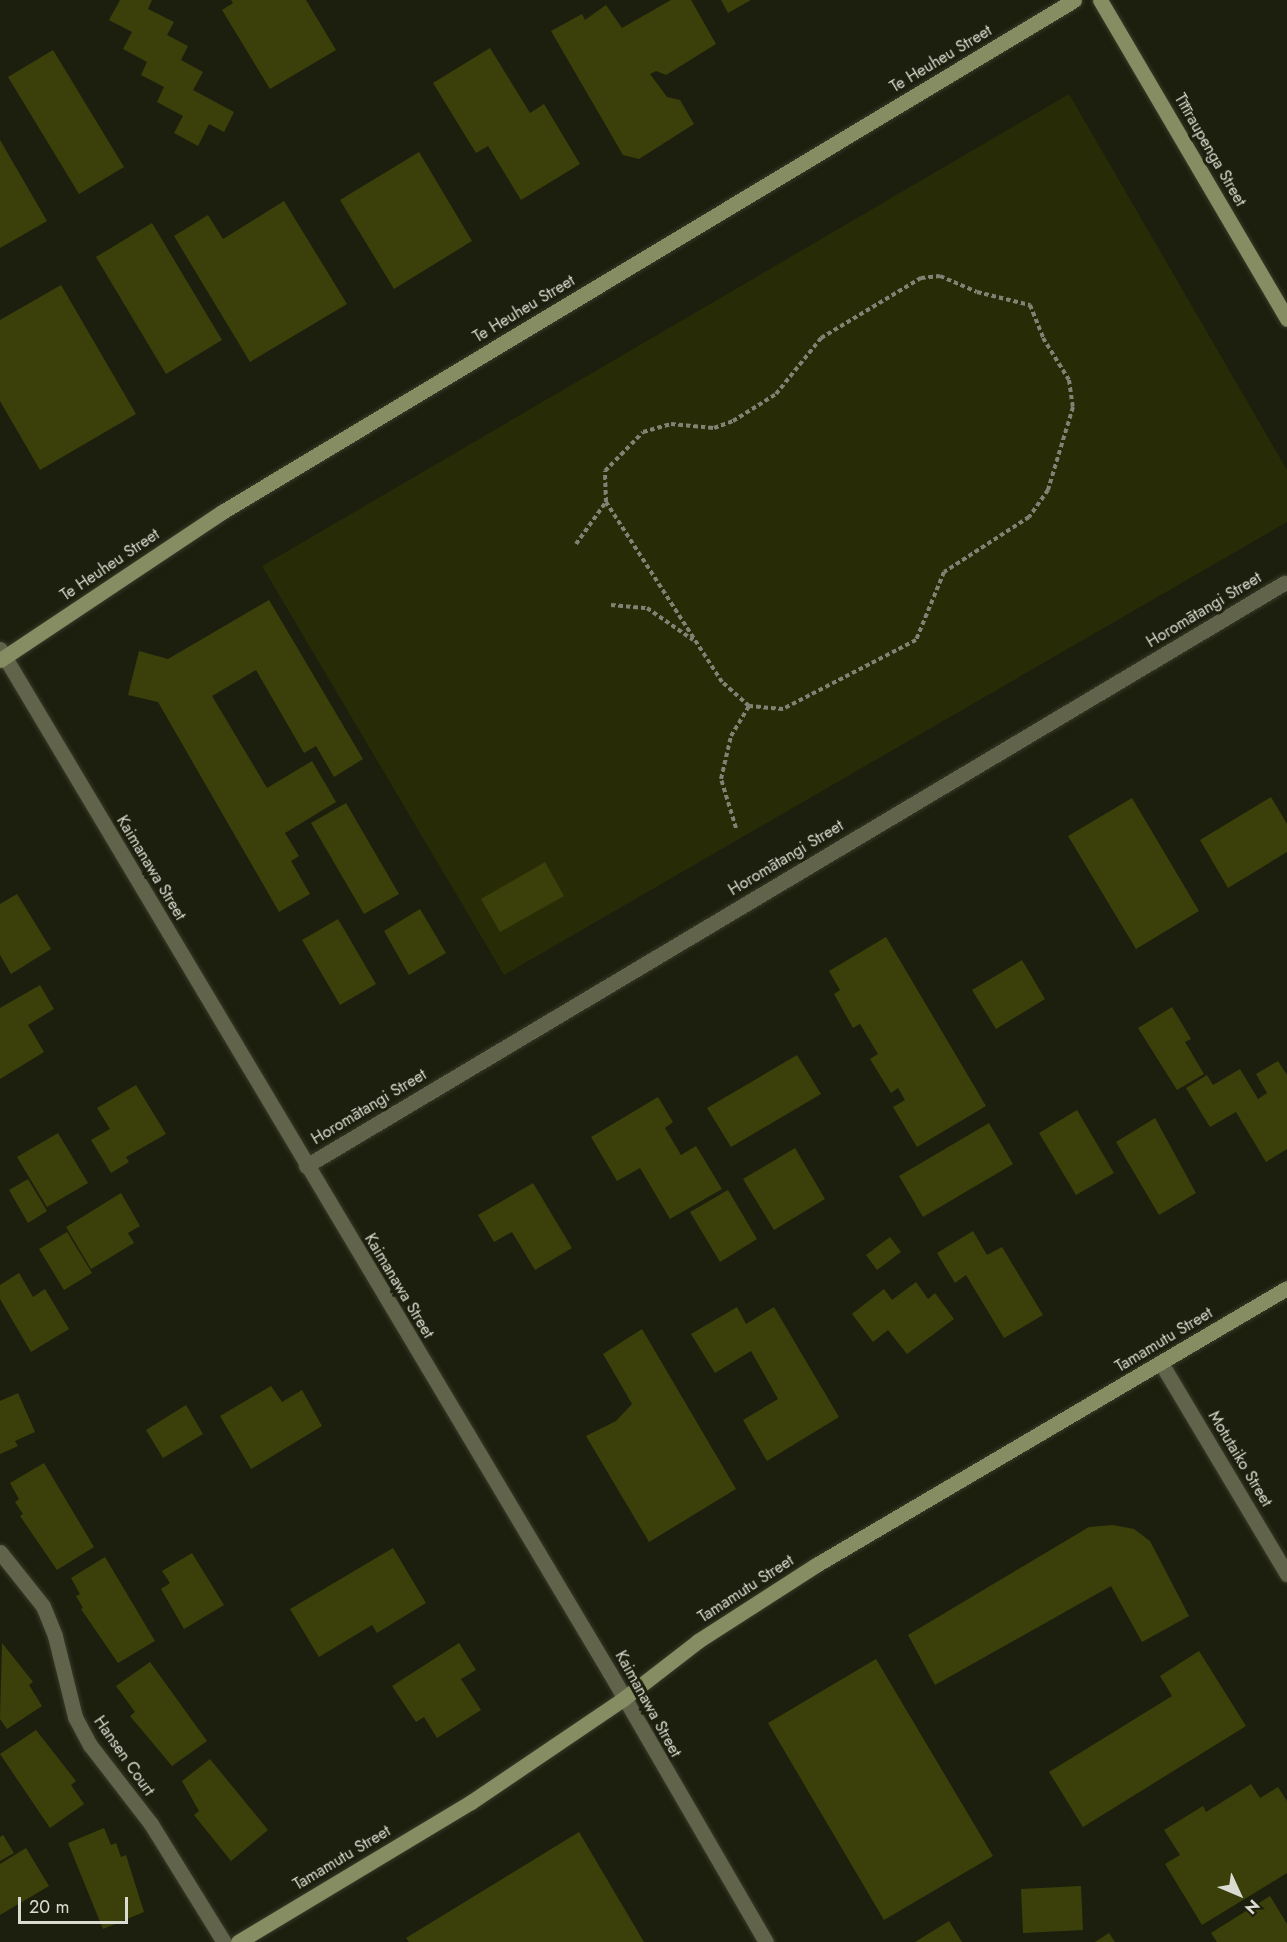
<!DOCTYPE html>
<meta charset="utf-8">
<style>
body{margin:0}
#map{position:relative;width:1287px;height:1942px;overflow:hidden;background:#1c1f0d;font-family:Jost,sans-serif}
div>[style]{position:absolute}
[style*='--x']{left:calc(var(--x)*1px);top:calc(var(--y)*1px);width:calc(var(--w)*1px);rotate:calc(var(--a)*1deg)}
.green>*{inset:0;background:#272b06}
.building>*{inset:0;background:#3b400a}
.path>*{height:4px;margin-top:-2px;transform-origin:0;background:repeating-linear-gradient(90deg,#808374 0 4.5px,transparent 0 7.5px)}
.roads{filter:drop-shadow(0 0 2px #373928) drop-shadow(0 0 2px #373928)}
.street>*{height:15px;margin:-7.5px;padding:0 7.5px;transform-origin:7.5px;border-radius:7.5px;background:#61644a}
.secondary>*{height:15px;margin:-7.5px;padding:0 7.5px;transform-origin:7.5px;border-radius:7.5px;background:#878d62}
span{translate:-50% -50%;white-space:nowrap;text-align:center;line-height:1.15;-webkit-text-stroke:6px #1c1f0d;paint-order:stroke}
.street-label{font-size:16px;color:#dadcd1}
.north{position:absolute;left:1209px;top:1864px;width:60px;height:60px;-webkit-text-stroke:4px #1c1f0d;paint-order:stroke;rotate:134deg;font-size:16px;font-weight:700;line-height:24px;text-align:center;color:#dadcd1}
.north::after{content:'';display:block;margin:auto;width:21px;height:27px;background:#dadcd1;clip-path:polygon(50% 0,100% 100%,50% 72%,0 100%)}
.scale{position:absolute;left:18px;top:1897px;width:110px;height:27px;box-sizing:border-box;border:3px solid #dadcd1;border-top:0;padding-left:8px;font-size:18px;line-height:21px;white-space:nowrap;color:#dadcd1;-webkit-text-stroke:4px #1c1f0d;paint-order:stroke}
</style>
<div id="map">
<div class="green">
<div style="clip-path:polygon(1069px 94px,1287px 470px,1287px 522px,504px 975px,262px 566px)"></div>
</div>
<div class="building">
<div style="clip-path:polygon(120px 0,152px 0,148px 9px,174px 22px,167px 35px,188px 46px,181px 60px,203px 72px,193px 90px,234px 112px,224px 132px,209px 124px,198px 146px,174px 133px,183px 116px,157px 102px,164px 87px,141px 75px,147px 62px,123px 49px,132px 32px,109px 20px)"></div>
<div style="clip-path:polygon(231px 0,306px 0,336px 50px,270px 89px,222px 10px,233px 3px)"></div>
<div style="clip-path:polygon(671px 0,691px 0,716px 44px,666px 75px,656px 71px,650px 74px,667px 97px,680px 100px,694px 124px,639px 159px,623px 155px,551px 31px,582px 14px,585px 20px,606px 5px,622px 28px)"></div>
<div style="clip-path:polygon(721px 0,751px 0,728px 13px)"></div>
<div style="clip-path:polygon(490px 48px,530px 113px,544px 104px,580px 164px,521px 200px,488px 146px,476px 153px,433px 83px)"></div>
<div style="clip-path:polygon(53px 50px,124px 167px,79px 194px,8px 77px)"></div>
<div style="clip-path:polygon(0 140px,47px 221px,0 248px)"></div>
<div style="clip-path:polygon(419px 152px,472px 241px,394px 289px,340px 200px)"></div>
<div style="clip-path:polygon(284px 201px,347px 304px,250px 362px,174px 236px,208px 215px,223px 239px)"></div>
<div style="clip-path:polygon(152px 223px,222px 340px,166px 374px,96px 257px)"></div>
<div style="clip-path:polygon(61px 285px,136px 414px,40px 470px,0 401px,0 320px)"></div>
<div style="clip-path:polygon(269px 600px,363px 759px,334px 777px,316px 746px,304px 753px,256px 670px,212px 696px,267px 788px,312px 761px,336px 802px,285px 833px,299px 856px,291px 861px,310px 894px,279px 912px,158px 702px,128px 695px,139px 651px,168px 659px)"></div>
<div style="clip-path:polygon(1271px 797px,1287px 824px,1287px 852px,1228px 888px,1200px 840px)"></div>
<div style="clip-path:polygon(1132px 798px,1199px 911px,1136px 949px,1068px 836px)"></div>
<div style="clip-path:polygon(346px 803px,399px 894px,364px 914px,311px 823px)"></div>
<div style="clip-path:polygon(545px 862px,564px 896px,500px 932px,481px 899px)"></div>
<div style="clip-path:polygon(17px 894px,51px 949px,11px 974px,0 955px,0 904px)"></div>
<div style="clip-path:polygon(420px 909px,446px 953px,409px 975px,384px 931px)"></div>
<div style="clip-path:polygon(338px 919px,376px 984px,340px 1005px,302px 940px)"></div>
<div style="clip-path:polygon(886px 937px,986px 1106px,917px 1147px,893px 1107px,905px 1100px,898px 1088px,891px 1093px,870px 1059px,878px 1054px,860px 1024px,853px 1028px,834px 994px,840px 990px,829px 971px)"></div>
<div style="clip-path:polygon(1022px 960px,1045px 999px,996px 1029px,972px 990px)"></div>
<div style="clip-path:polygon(40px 985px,54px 1009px,28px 1025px,44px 1052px,0 1079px,0 1008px)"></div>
<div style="clip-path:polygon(1172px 1007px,1191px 1039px,1185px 1042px,1204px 1074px,1177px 1090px,1138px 1028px)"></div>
<div style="clip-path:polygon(797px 1055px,821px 1094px,731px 1147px,707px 1108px)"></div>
<div style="clip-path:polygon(1278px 1061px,1287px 1075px,1287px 1149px,1266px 1162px,1236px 1112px,1210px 1127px,1186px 1088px,1207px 1075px,1213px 1085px,1240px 1069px,1258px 1099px,1267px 1093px,1256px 1074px)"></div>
<div style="clip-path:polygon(136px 1085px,166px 1134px,126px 1157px,129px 1162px,111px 1173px,91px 1140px,110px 1129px,97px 1108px)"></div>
<div style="clip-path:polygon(658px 1097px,673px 1122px,665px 1128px,681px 1155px,696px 1146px,722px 1189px,670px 1219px,640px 1168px,617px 1181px,591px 1137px)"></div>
<div style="clip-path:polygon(1077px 1110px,1114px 1173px,1076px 1195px,1039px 1133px)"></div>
<div style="clip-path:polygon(1155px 1118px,1196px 1193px,1159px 1215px,1116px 1142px)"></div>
<div style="clip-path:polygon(989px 1123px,1013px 1164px,923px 1217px,899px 1176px)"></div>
<div style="clip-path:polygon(58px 1133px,88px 1183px,47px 1207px,17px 1157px)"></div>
<div style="clip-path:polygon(795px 1148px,825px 1199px,774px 1230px,743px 1179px)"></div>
<div style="clip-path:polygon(28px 1179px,47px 1211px,28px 1223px,9px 1190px)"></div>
<div style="clip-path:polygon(533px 1183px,572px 1248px,535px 1270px,512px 1232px,494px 1242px,478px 1215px)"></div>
<div style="clip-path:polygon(728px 1190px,757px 1239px,720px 1262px,690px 1212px)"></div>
<div style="clip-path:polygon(121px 1193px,140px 1226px,128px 1233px,134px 1243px,91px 1269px,66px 1227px)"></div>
<div style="clip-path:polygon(973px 1231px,987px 1255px,1002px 1247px,1043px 1315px,1004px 1338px,966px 1275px,955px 1283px,937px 1253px)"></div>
<div style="clip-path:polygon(67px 1232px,92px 1273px,64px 1290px,39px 1249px)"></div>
<div style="clip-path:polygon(890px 1237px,901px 1252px,877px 1270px,866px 1255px)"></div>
<div style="clip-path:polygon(19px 1273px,33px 1297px,45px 1289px,69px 1329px,31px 1352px,0 1299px,0 1285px)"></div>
<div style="clip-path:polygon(916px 1282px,928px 1299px,935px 1293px,954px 1319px,907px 1354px,888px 1330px,873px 1342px,852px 1314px,884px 1289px,892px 1300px)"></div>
<div style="clip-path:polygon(737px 1307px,746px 1324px,774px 1307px,839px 1417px,767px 1461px,743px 1420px,778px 1399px,751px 1351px,715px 1373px,691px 1334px)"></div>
<div style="clip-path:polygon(642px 1329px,736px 1489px,649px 1542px,586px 1436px,616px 1421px,632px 1404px,603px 1354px)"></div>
<div style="clip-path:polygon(271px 1386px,282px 1402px,302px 1390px,322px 1426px,251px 1469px,220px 1416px)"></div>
<div style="clip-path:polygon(18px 1393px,35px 1432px,15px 1441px,18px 1446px,0 1454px,0 1401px)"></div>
<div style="clip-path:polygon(186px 1405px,203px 1434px,163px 1458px,146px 1430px)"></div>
<div style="clip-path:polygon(44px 1463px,94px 1547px,57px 1570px,20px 1516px,23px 1514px,15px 1502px,19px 1499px,10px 1483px)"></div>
<div style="clip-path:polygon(1113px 1525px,1134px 1529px,1150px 1541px,1189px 1616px,1142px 1642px,1111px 1586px,935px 1685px,908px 1635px,1089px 1527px)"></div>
<div style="clip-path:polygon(393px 1548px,426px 1603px,377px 1633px,372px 1625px,319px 1657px,290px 1609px)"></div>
<div style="clip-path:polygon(192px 1553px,224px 1605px,184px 1629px,161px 1589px,170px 1583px,162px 1571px)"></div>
<div style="clip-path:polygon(105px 1557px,155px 1641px,118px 1663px,81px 1609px,83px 1608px,76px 1596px,80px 1594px,71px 1578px)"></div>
<div style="clip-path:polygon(2px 1643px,33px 1682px,29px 1685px,42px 1706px,7px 1729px,0 1719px)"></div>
<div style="clip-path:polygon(459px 1643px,476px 1670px,461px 1679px,481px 1710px,437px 1738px,424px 1717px,416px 1722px,392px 1686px)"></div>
<div style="clip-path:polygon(1199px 1651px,1246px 1726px,1083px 1827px,1049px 1772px,1172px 1696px,1160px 1676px)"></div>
<div style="clip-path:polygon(876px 1659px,993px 1856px,884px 1920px,768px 1723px)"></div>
<div style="clip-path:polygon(150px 1662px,207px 1741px,172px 1766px,130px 1716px,135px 1712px,116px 1686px)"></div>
<div style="clip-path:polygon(36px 1730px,76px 1781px,71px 1785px,84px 1804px,50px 1828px,0 1754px)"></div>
<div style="clip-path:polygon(210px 1759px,268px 1830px,231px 1861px,194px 1815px,199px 1811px,182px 1781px)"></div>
<div style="clip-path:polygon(1251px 1784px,1260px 1798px,1278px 1787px,1287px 1801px,1287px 1873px,1202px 1925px,1165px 1864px,1180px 1855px,1164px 1830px,1203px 1806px,1206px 1812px)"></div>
<div style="clip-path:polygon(104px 1828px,111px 1845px,116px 1843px,121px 1857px,126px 1855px,144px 1912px,103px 1929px,68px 1843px)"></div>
<div style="clip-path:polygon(579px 1832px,644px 1942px,409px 1942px,406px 1938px)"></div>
<div style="clip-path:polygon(3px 1835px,14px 1853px,0 1861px,0 1837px)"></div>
<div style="clip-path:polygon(26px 1848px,49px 1886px,0 1915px,0 1864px)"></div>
<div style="clip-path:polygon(1081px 1886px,1083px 1930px,1023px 1933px,1021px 1889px)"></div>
<div style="clip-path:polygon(1270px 1896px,1287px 1924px,1287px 1942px,1217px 1942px,1211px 1933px)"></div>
<div style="clip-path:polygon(949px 1921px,962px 1942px,915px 1942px)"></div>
<div style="clip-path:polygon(1109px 1933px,1115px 1942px,1095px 1942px)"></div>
</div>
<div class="path">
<div style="--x:576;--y:544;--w:52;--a:-54.5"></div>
<div style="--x:606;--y:502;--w:31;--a:-92"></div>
<div style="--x:605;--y:471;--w:54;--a:-45.7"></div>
<div style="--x:643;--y:432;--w:29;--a:-16"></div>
<div style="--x:671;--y:424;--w:43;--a:5.3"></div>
<div style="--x:714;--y:428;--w:20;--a:-20"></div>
<div style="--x:733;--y:421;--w:51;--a:-32.1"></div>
<div style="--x:776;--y:394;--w:72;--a:-51.2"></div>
<div style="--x:821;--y:338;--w:117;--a:-31"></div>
<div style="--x:921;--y:278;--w:19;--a:-6"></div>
<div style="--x:940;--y:276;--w:40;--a:23.4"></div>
<div style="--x:977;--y:292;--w:55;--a:13.8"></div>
<div style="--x:1030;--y:305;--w:35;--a:68"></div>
<div style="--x:1043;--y:338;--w:49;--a:58.2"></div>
<div style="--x:1069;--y:380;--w:27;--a:82"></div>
<div style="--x:1073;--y:407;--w:87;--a:106.8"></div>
<div style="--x:1048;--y:490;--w:33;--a:125"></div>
<div style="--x:1029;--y:517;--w:101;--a:147.1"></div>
<div style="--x:944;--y:572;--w:74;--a:112.4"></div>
<div style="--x:916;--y:640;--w:150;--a:152.6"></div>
<div style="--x:783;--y:709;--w:34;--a:-175"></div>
<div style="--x:749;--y:706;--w:36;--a:-138"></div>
<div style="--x:722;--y:682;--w:214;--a:-122.8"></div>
<div style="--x:611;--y:605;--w:36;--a:5"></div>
<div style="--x:647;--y:608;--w:56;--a:34.8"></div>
<div style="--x:736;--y:828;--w:51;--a:-107"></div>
<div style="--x:721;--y:779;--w:44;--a:-76.9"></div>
<div style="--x:731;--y:736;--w:35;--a:-59"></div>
</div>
<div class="roads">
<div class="street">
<div style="--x:0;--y:649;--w:1192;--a:59.22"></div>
<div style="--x:610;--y:1673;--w:311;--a:59.9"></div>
<div style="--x:306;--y:1166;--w:1139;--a:-30.8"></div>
<div style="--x:1161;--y:1363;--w:246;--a:59.2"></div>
<div style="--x:0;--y:1552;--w:69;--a:51.5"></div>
<div style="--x:43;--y:1606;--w:32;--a:68"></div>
<div style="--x:55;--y:1636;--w:83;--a:76.1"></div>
<div style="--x:75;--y:1717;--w:32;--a:62"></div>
<div style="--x:90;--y:1745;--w:100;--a:52.3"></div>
<div style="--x:151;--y:1824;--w:139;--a:58.3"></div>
</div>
<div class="secondary">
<div style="--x:1100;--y:0;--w:370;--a:59.6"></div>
<div style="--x:0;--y:660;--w:267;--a:-33.7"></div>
<div style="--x:222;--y:512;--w:994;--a:-31"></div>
<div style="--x:238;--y:1942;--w:272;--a:-31"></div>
<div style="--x:471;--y:1802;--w:184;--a:-34.1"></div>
<div style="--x:623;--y:1699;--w:95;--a:-37.7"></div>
<div style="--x:698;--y:1641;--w:140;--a:-32.8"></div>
<div style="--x:816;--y:1565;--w:546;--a:-30.46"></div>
</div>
</div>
<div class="street-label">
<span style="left:941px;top:59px;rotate:-31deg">Te Heuheu Street</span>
<span style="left:1210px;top:150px;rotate:60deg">Tītīraupenga Street</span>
<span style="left:524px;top:309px;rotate:-31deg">Te Heuheu Street</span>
<span style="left:110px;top:565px;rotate:-34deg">Te Heuheu Street</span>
<span style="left:1204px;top:610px;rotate:-31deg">Horomātangi Street</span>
<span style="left:786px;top:858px;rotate:-31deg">Horomātangi Street</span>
<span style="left:151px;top:868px;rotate:59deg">Kaimanawa Street</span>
<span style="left:369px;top:1107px;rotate:-31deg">Horomātangi Street</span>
<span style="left:399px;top:1286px;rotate:59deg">Kaimanawa Street</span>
<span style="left:1164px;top:1340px;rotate:-31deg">Tamamutu Street</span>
<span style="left:1240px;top:1459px;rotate:59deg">Motutaiko Street</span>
<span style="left:746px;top:1589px;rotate:-33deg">Tamamutu Street</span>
<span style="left:648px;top:1704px;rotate:61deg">Kaimanawa Street</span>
<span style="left:124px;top:1756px;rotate:55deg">Hansen Court</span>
<span style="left:342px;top:1858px;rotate:-31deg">Tamamutu Street</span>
</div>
<div class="north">N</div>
<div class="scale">20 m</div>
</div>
